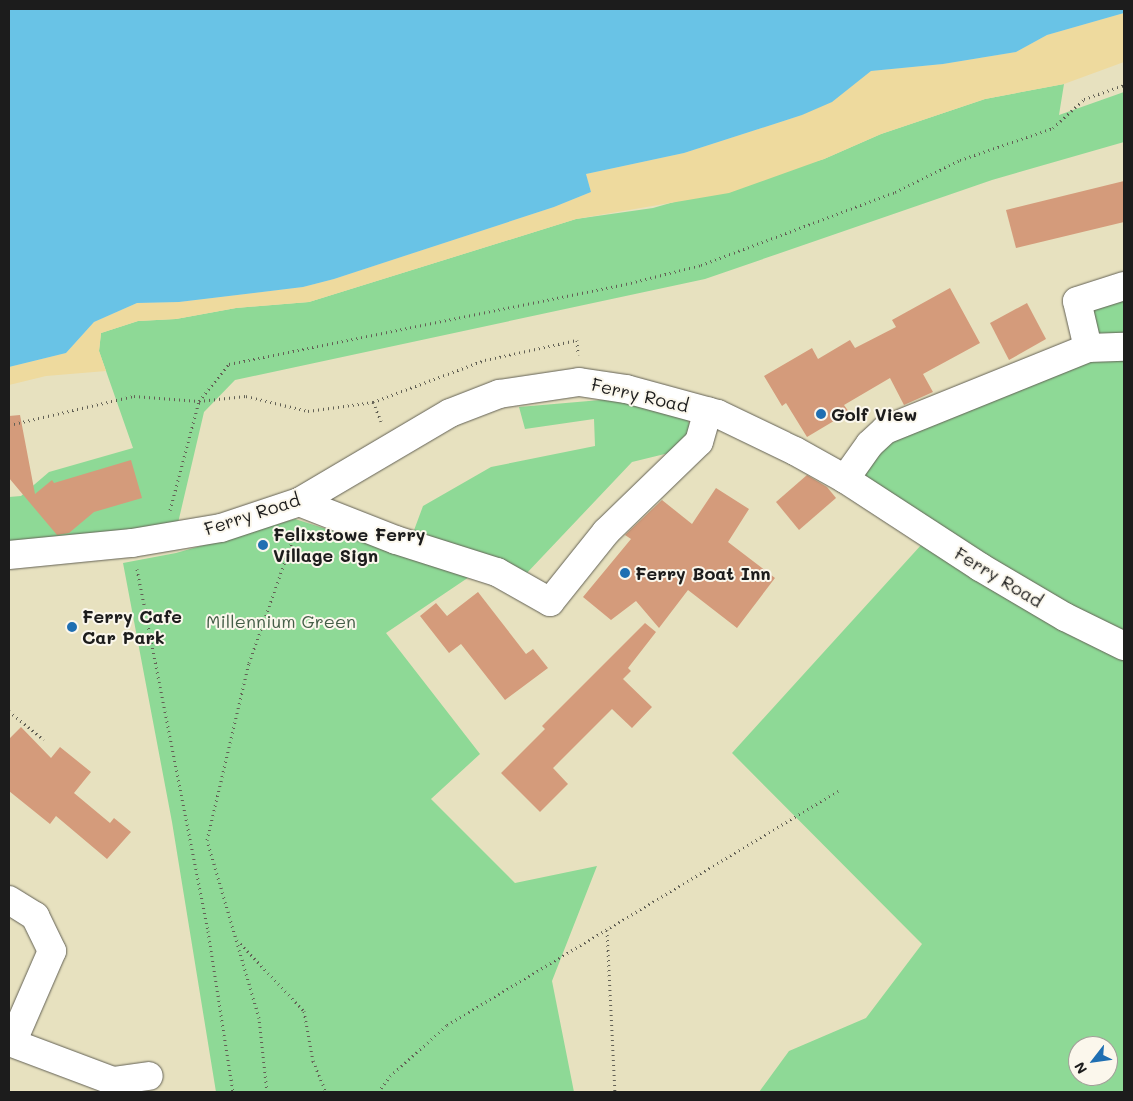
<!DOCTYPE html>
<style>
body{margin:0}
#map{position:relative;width:1133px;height:1101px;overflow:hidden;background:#e7e1bf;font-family:Mali,sans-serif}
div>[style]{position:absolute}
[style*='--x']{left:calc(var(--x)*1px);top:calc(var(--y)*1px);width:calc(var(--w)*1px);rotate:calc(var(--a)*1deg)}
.green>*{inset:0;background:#8ed996}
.sand>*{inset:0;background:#eeda9e}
.water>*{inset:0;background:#69c3e6}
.building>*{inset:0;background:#d49b7b}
.path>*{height:3px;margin-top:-1.5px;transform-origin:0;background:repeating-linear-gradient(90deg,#636155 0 1px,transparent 0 5px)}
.roads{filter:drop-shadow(0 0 1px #636155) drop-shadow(0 0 1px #636155)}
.minor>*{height:28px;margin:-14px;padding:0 14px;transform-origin:14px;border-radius:14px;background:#fff}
.dots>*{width:14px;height:14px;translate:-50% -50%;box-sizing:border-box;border:2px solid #fbf7ec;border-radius:50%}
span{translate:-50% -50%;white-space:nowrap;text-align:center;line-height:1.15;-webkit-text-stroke:4px #fbf7ec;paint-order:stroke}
.street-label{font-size:18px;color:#1c1c1c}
.poi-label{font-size:18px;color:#1c1c1c;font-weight:700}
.left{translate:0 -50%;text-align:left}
.park-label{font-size:18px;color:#445e47}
.frame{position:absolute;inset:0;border:10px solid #1c1c1c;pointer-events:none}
.north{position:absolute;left:1068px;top:1036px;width:50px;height:50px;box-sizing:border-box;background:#fbf7ec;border:1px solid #a29f99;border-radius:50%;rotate:240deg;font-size:14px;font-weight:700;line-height:20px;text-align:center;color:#1c1c1c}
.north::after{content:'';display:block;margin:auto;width:18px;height:22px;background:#1f6fb2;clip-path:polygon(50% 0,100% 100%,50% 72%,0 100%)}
</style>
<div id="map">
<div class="green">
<div style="clip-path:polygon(1064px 84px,1059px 115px,1124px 92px,1124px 142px,992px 180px,705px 279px,235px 380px,204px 412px,178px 523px,133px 535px,9px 544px,9px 497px,21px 496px,49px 472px,133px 448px,99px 351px,101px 333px,138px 321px,176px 319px,236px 308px,309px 302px,576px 219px,653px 208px,824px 159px,881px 134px,985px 99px)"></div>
<div style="clip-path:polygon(1124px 297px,1124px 339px,1099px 340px,1091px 308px)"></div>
<div style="clip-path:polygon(evenodd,1124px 355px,1124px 1092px,759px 1092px,789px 1051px,866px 1018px,922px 944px,732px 753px,922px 544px,847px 496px,875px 450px,893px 437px,1091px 357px,1124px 355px,1078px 1046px,1108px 1046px,1108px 1076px,1078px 1076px,1078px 1046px)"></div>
<div style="clip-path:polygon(624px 398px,686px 412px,692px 435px,677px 451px,632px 462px,525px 575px,413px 533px,423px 506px,491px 467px,595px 446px,594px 419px,525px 429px,519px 407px)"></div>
<div style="clip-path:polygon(295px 519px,472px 575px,386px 633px,480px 754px,431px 799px,515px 883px,597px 866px,552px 981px,574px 1092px,216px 1092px,172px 822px,123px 563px,176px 553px)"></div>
</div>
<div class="sand">
<div style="clip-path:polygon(1124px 13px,1124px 62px,1064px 84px,985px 99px,881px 134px,824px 159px,729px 193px,576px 219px,309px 302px,236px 308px,176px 319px,138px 321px,101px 333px,99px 351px,106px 371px,46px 376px,9px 385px,9px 367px,66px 353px,94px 322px,137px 303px,179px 302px,303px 287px,334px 279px,554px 207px,591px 192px,586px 174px,684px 153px,802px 115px,871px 71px,943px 64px,1016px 52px,1047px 35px)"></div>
</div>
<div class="water">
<div style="clip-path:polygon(9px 9px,1124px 9px,1124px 13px,1047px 35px,1016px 52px,943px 64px,871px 71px,832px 102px,802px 115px,684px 153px,586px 174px,591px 192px,554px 207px,334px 279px,303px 287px,179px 302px,137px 303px,94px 322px,66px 353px,9px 367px)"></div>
</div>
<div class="building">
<div style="clip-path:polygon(1124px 181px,1124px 222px,1016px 248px,1006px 210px)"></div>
<div style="clip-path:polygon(950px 288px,980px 343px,923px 374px,933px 392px,904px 405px,890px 378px,844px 405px,849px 412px,807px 437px,786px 403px,782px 406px,764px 376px,812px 348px,818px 359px,850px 340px,855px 348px,896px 327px,892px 320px)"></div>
<div style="clip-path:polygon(1027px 303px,1046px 339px,1009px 360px,990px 323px)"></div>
<div style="clip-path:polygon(20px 415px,35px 494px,52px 480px,54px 483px,131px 460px,142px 498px,94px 512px,69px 533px,57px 535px,9px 478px,9px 416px)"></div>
<div style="clip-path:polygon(807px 475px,827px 487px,836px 498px,799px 530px,776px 502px)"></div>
<div style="clip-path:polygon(716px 488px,749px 509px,728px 542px,775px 578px,737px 628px,688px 590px,659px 628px,636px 601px,611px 620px,583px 597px,631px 539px,625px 535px,662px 500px,692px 524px)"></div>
<div style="clip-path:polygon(478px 592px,526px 654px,533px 649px,548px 668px,505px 700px,461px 644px,449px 653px,420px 616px,436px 603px,447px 616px)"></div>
<div style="clip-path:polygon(645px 623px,656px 632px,628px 668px,631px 671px,623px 679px,652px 707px,632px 728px,612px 709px,553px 768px,568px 784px,540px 812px,501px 773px,545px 729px,542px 726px)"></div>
<div style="clip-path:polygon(21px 727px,51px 758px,60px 747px,91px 772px,74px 793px,110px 823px,114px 818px,131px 832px,107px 859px,56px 816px,50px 824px,9px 791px,9px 739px)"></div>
</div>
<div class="path">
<div style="--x:373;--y:402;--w:120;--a:-20.6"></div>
<div style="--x:485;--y:360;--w:94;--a:-12.3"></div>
<div style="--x:577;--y:340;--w:15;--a:86"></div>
<div style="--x:9;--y:425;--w:128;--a:-13.1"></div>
<div style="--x:134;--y:396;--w:65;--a:4.4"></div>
<div style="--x:199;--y:401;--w:47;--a:-6.1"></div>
<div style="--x:246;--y:396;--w:64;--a:13.6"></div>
<div style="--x:308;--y:411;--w:66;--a:-7.9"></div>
<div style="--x:373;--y:402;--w:21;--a:67"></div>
<div style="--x:170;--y:510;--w:113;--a:-75.1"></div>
<div style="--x:199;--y:401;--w:48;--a:-51"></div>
<div style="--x:229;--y:364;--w:405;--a:-11.4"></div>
<div style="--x:626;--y:284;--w:77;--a:-14.2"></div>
<div style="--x:701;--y:265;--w:207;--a:-20.6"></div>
<div style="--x:895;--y:192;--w:72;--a:-26.2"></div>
<div style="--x:960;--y:160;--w:98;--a:-19"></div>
<div style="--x:1053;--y:128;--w:42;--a:-43.1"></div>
<div style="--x:1084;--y:99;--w:42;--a:-19.3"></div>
<div style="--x:137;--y:569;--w:369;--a:78.9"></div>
<div style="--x:208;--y:931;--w:163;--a:81.2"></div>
<div style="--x:9;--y:711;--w:45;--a:39.6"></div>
<div style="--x:607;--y:930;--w:162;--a:87.2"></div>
<div style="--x:237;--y:940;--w:98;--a:46.7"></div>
<div style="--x:304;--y:1011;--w:51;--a:79.8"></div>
<div style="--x:313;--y:1061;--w:34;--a:67"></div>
<div style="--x:267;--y:1092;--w:74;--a:-96.2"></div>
<div style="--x:259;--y:1018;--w:185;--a:-106.3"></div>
<div style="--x:207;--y:840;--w:182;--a:-76.7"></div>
<div style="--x:249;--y:663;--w:138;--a:-70.5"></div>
<div style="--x:378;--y:1092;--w:20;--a:-53"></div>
<div style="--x:390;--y:1076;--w:76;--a:-41.8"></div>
<div style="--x:447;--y:1025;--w:456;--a:-30.9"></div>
</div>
<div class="roads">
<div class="minor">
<div style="--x:1088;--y:348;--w:48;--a:-103.2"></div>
<div style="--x:1077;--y:301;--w:49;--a:-17.7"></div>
<div style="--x:845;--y:479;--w:43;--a:-54.5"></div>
<div style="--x:870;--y:444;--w:21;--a:-43"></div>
<div style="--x:885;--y:430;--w:219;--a:-22"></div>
<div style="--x:1088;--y:348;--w:36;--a:-2"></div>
<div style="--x:299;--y:502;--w:104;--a:21.4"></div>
<div style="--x:396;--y:540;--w:106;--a:17.6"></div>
<div style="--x:497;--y:572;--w:61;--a:29.5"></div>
<div style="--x:550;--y:602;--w:90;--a:-51.3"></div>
<div style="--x:606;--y:532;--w:129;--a:-44.1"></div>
<div style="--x:699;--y:442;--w:32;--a:-74"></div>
<div style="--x:9;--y:555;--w:124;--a:-5.6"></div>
<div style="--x:132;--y:543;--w:90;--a:-9.6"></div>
<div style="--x:221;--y:528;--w:82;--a:-18.4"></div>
<div style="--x:299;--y:502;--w:175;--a:-30.5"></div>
<div style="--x:450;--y:413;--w:53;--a:-21.2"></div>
<div style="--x:499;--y:394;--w:81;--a:-8.5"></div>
<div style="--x:579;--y:382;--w:48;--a:8.5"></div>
<div style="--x:626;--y:389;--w:95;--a:15.2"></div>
<div style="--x:718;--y:414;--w:85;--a:25.7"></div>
<div style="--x:795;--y:451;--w:57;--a:29.2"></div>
<div style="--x:845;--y:479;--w:161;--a:33.1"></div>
<div style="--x:980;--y:567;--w:99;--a:30.5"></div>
<div style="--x:1065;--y:617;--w:66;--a:26.2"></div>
<div style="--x:9;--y:900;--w:31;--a:32"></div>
<div style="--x:35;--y:916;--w:39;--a:64"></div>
<div style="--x:52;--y:951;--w:100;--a:113.5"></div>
<div style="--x:12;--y:1043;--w:3;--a:-162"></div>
<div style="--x:12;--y:1043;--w:108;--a:20.6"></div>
<div style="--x:113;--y:1081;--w:36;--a:-8"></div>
</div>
</div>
<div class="dots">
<div style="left:821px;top:414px;background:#1f6fb2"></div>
<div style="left:263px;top:545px;background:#1f6fb2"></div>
<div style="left:625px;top:573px;background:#1f6fb2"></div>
<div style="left:72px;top:627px;background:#1f6fb2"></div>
</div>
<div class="street-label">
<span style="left:640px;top:395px;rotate:13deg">Ferry Road</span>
<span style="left:252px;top:514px;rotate:-18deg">Ferry Road</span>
<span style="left:999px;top:577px;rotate:31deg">Ferry Road</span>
</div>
<div class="poi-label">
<span class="left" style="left:831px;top:414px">Golf View</span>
<span class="left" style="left:273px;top:545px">Felixstowe Ferry<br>Village Sign</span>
<span class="left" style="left:635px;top:573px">Ferry Boat Inn</span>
<span class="left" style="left:82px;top:627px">Ferry Cafe<br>Car Park</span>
</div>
<div class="park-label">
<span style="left:281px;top:621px">Millennium Green</span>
</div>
<div class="frame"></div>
<div class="north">N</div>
</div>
